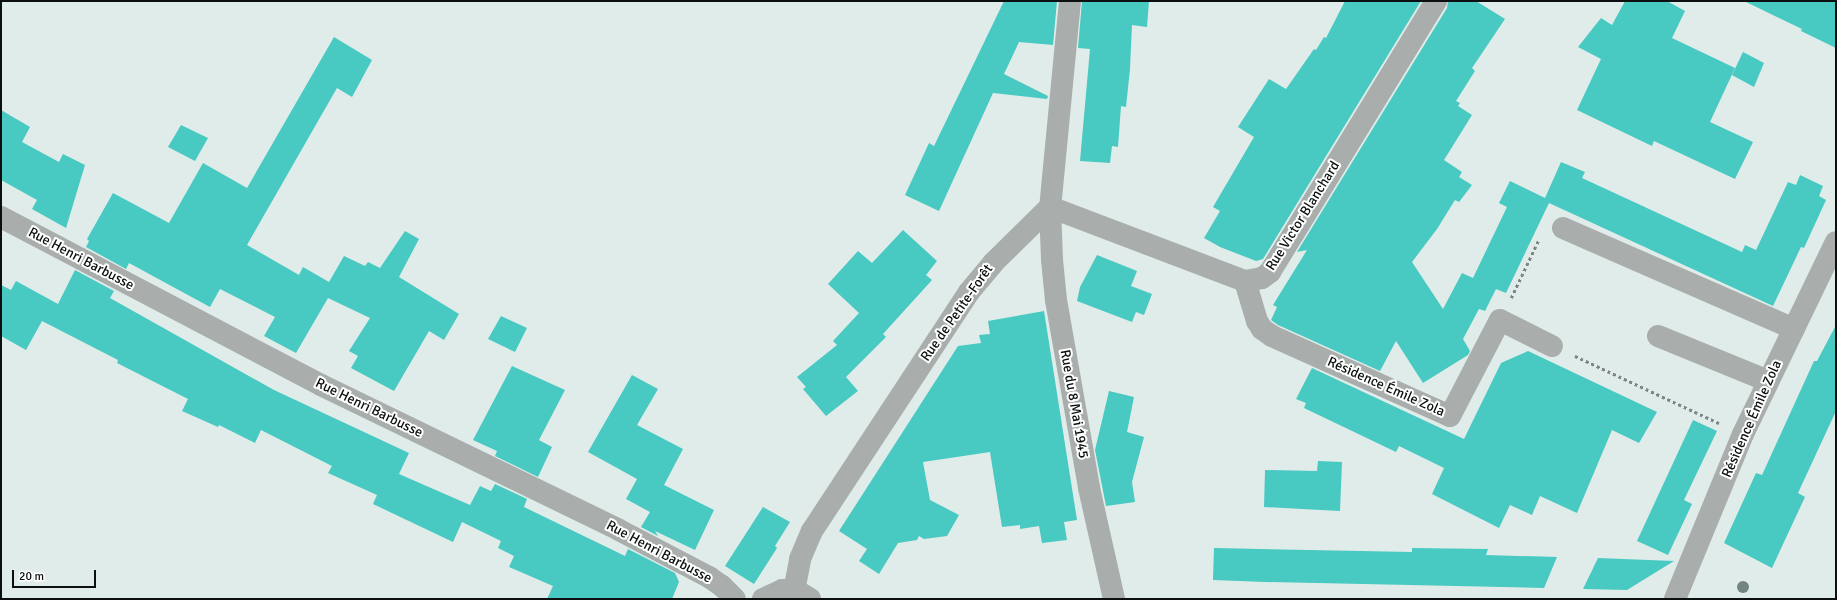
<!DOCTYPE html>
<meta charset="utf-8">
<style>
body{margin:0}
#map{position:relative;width:1837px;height:600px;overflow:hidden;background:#dfecea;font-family:Signika,sans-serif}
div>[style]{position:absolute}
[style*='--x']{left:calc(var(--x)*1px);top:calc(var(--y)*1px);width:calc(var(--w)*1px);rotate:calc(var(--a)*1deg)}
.building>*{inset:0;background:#48c9c1}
.path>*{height:2.5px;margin-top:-1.25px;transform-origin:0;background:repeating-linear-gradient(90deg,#7c8584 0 3px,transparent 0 6px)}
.minor>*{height:22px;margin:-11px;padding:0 11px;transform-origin:11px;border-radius:11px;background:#a9aead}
.trees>*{width:12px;height:12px;margin:-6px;border-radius:50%;background:#738583}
span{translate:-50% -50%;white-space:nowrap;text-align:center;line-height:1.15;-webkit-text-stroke:4px #fff;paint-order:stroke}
.street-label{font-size:14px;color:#0b0f0f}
.frame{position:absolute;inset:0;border:2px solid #0b0f0f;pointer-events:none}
.scale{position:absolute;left:12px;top:570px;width:84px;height:18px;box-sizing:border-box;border:2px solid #0b0f0f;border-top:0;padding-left:5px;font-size:12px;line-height:14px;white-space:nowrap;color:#0b0f0f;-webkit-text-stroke:3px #fff;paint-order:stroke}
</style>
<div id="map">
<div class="building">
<div style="clip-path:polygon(1004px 1px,1057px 1px,1053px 45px,1019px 42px,1004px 74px,1048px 96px,1047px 99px,993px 93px,939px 211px,905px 195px,929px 143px,934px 146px)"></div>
<div style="clip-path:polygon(1082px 1px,1149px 1px,1147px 27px,1132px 25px,1130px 69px,1126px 107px,1121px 106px,1118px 147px,1112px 146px,1110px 163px,1080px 161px,1090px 49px,1078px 48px)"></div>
<div style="clip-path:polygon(1345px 1px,1421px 1px,1263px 259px,1256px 261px,1220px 247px,1204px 238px,1220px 211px,1213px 207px,1254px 137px,1238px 127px,1269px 79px,1286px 89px,1314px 49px,1316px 50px,1324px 37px,1326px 38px)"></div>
<div style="clip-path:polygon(1448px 1px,1476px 1px,1505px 19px,1472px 68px,1475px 71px,1456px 101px,1460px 103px,1458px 106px,1472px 115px,1444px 160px,1462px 172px,1459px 177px,1472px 185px,1459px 202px,1455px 200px,1437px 229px,1412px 262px,1443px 309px,1462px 273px,1473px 278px,1507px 207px,1499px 203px,1510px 181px,1545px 198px,1561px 162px,1585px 172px,1582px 178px,1742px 252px,1745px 245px,1756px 250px,1788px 182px,1796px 185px,1800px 175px,1823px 186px,1819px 196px,1826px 200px,1804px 248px,1801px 247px,1773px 306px,1549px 203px,1506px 293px,1496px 289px,1485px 311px,1479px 309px,1463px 339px,1470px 351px,1468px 355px,1423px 383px,1396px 341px,1380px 371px,1278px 325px,1271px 320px,1277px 307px,1273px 305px,1307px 250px,1297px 252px,1447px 8px)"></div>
<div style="clip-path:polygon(1625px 1px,1667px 1px,1685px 11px,1672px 38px,1735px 68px,1710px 122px,1753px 142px,1735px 179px,1654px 141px,1652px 146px,1577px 110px,1601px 59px,1578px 47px,1601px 18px,1612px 25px)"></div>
<div style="clip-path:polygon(1744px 1px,1836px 1px,1836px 48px,1801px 31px,1802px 29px)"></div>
<div style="clip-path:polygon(334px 37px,372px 60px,352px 97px,337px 88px,247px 245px,299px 275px,303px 267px,329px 282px,344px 256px,365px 266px,368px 262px,380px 268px,405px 231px,419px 239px,399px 277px,459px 314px,444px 340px,429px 331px,394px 391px,351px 368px,358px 356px,349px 351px,370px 318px,328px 298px,296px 353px,264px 336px,275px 317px,220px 289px,210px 307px,129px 263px,126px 269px,86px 247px,89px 241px,87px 239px,113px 193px,169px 223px,203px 163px,247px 188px)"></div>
<div style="clip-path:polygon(1743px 52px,1764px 63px,1754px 87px,1732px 75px)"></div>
<div style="clip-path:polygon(1px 110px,30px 127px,22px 142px,59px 162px,63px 154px,85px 165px,66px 228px,32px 209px,37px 200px,1px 180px)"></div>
<div style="clip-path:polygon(181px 125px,208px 138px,195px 161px,168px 147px)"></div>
<div style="clip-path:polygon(903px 230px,937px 261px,926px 275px,932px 280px,883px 334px,886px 337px,846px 377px,858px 391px,826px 416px,803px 389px,806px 387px,797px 377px,837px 345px,833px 341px,859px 313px,828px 284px,858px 251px,872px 263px)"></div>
<div style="clip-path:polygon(1097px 255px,1137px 271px,1131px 286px,1152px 294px,1144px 315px,1136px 312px,1132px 322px,1077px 301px,1080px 287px)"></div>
<div style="clip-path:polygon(75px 270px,114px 291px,110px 298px,274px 390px,409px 453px,399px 474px,470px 505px,480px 486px,491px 491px,495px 484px,527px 499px,524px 507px,625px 556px,628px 549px,675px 573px,679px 582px,672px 599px,547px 599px,553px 586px,509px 567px,514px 556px,498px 548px,501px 541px,462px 522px,453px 542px,373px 504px,377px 495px,328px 473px,332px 466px,261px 430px,255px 443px,219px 425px,218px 427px,182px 411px,188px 399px,117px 363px,118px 360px,42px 321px,26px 350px,1px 336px,1px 285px,11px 290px,16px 281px,58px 304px)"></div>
<div style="clip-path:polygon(1044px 311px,1077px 520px,1064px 522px,1067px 540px,1042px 543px,1039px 526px,1020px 529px,1020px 525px,1002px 527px,990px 452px,923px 462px,930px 500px,959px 515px,947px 536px,924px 539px,919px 536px,917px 540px,898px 543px,879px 574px,859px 561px,867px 549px,839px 531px,958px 346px,981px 343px,979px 335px,990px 334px,988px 321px)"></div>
<div style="clip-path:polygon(501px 316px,527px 328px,515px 352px,488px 339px)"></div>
<div style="clip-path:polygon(1836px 325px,1836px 411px,1798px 493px,1805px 497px,1772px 568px,1724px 543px,1756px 473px,1762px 475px,1814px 361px,1817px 361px)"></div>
<div style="clip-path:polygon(1528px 351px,1657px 412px,1639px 443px,1612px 430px,1577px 513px,1540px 496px,1532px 515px,1510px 505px,1499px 528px,1432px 494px,1444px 468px,1399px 446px,1396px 452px,1304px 408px,1306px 403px,1296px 399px,1312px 368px,1464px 439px,1501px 363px)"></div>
<div style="clip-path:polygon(512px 366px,565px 390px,539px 440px,552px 447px,538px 477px,495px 456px,497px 451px,473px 440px)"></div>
<div style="clip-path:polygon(632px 375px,658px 389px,637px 425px,683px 449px,664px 485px,714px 510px,695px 550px,655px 531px,658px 536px,641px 527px,650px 512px,626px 499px,637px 479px,588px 452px)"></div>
<div style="clip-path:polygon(1109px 391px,1134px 397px,1127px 432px,1144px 437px,1132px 482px,1135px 502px,1106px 506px,1095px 450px)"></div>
<div style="clip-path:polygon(1693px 420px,1717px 431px,1684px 500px,1692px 504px,1668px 555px,1637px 541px)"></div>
<div style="clip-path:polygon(1318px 461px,1342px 462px,1340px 511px,1264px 507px,1265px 470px,1317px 471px)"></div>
<div style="clip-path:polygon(763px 507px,790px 522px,775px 546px,777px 548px,754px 584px,725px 566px)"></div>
<div style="clip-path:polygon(1214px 548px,1412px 552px,1412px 548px,1488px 549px,1486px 555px,1557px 557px,1544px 588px,1265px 582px,1213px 580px)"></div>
<div style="clip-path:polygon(1598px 558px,1674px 561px,1627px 590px,1583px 589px)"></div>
</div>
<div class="path">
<div style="--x:1511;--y:298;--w:65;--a:-64.6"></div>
<div style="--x:1575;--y:356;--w:159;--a:25"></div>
</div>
<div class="minor">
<div style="--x:1070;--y:1;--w:207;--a:95.5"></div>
<div style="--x:1050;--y:207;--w:53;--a:87.8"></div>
<div style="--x:1052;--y:260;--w:40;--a:84.3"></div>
<div style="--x:1056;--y:300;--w:191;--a:80"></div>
<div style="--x:1089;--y:488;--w:114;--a:77.3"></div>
<div style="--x:1050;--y:207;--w:209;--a:20.8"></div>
<div style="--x:1245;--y:281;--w:17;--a:-10"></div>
<div style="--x:1262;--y:278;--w:10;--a:-37"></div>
<div style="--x:1270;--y:272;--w:318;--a:-58.5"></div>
<div style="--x:1;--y:217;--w:361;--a:27.7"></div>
<div style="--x:321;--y:385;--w:331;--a:25.9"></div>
<div style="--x:619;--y:530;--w:102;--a:27.6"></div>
<div style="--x:709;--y:577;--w:16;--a:35"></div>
<div style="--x:722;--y:586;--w:18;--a:45"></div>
<div style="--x:1563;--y:228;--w:252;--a:23.6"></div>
<div style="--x:1245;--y:281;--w:42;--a:73.3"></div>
<div style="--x:1257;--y:321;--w:9;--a:58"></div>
<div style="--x:1262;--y:329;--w:12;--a:35"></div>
<div style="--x:1272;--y:336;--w:195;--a:24.2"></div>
<div style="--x:1450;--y:416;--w:108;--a:-62.5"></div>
<div style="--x:1500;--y:320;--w:58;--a:26.6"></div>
<div style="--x:1658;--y:336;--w:119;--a:22.2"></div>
<div style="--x:794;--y:591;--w:33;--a:-79"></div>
<div style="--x:800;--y:559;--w:30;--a:-67"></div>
<div style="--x:812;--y:531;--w:286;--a:-56.7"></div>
<div style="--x:969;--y:292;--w:38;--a:-50"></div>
<div style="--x:993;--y:263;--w:80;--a:-44.5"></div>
<div style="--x:763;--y:599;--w:21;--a:-25"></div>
<div style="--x:782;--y:590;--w:17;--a:7"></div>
<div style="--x:799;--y:592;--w:13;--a:32"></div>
<div style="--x:1675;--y:599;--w:178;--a:-67.6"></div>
<div style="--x:1743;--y:434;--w:213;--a:-64.2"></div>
</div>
<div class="trees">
<div style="left:1743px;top:587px"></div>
</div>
<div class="street-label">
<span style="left:1303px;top:216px;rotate:-58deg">Rue Victor Blanchard</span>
<span style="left:81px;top:259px;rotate:28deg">Rue Henri Barbusse</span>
<span style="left:957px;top:313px;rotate:-55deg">Rue de Petite-Forêt</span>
<span style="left:1386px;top:387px;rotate:24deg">Résidence Émile Zola</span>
<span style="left:1074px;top:404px;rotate:80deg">Rue du 8 Mai 1945</span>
<span style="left:369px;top:408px;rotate:26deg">Rue Henri Barbusse</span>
<span style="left:1752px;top:419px;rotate:-66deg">Résidence Émile Zola</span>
<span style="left:659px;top:552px;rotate:28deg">Rue Henri Barbusse</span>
</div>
<div class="frame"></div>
<div class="scale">20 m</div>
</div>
